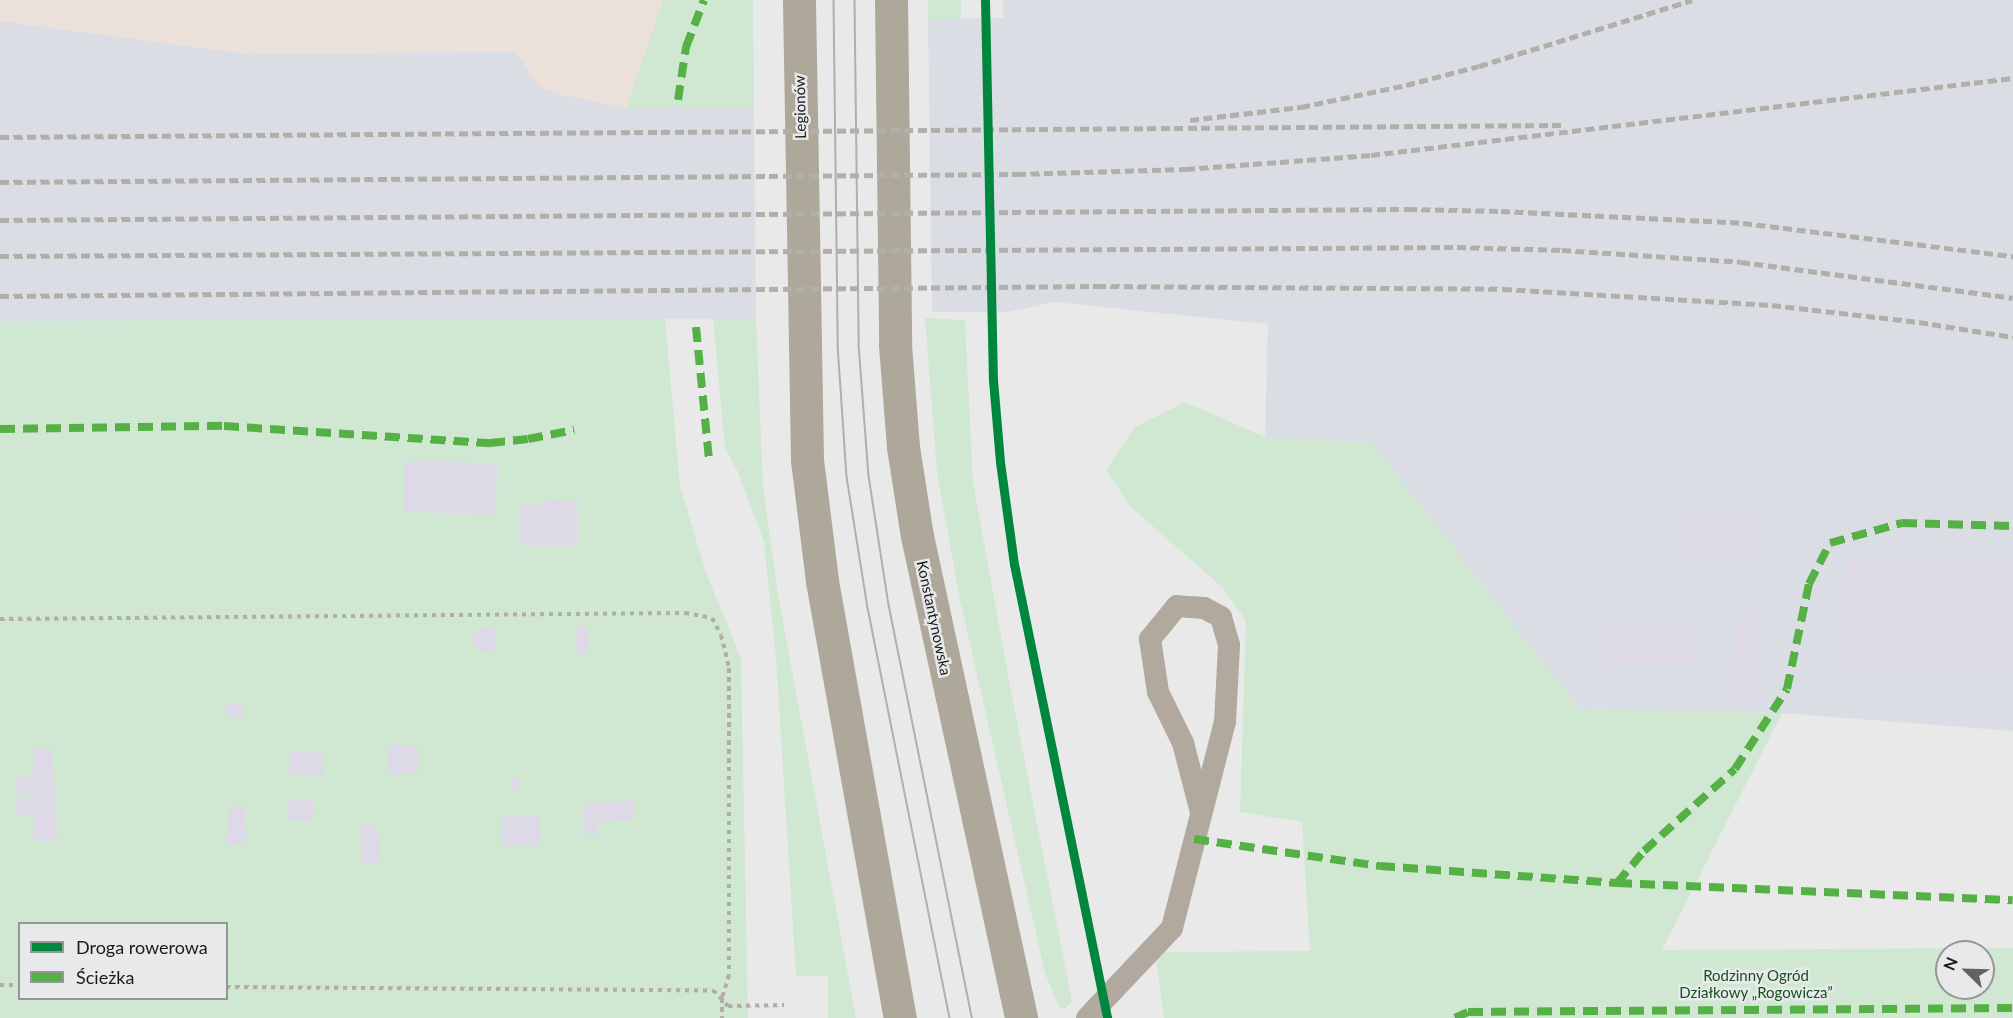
<!DOCTYPE html>
<meta charset="utf-8">
<style>
body{margin:0}
#map{position:relative;width:2013px;height:1018px;overflow:hidden;background:#e9e9ea;font-family:Lato,sans-serif}
div>[style]{position:absolute}
[style*='--x']{left:calc(var(--x)*1px);top:calc(var(--y)*1px);width:calc(var(--w)*1px);rotate:calc(var(--a)*1deg)}
.built>*{inset:0;background:#dadde3}
.industrial>*{inset:0;background:#ece1da}
.green>*{inset:0;background:#d0e8d1}
.building>*{inset:0;background:#ddd9e7}
.path>*{height:4px;margin-top:-2px;transform-origin:0;background:repeating-linear-gradient(90deg,#b2ada7 0 4.5px,transparent 0 9px)}
.lane>*{height:22px;margin:-11px;padding:0 11px;transform-origin:11px;border-radius:11px;background:#b1a99e}
.secondary>*{height:33px;margin:-16.5px;padding:0 16.5px;transform-origin:16.5px;border-radius:16.5px;background:#aea89a}
.tram>*{height:1.5px;margin:-0.75px;padding:0 0.75px;transform-origin:0.75px;border-radius:0.75px;background:#b2afaa}
.rail>*{height:4.5px;margin-top:-2.25px;transform-origin:0;background:repeating-linear-gradient(90deg,#b2afaa 0 9px,transparent 0 13.5px)}
.quiet>*{height:8px;margin-top:-4px;transform-origin:0;background:repeating-linear-gradient(90deg,#55b145 0 15px,transparent 0 23px)}
.cycleway>*{height:9px;margin:-4.5px;padding:0 4.5px;transform-origin:4.5px;border-radius:4.5px;background:#00873e}
span{translate:-50% -50%;white-space:nowrap;text-align:center;line-height:1.15;-webkit-text-stroke:5px #e8e9eb;paint-order:stroke}
.street-label{font-size:15px;color:#191a1a}
.park-label{font-size:15px;color:#13521f}
.legend{position:absolute;left:18px;top:922px;width:210px;height:78px;box-sizing:border-box;background:#e8e9eb;border:2px solid #959697;margin:0;padding:8px 10px;list-style:none;font-size:18px;color:#191a1a}
.legend li{display:flex;align-items:center;gap:12px;height:30px}
.legend b{width:30px;border:2px solid #959697}
.north{position:absolute;left:1935px;top:940px;width:60px;height:60px;box-sizing:border-box;background:#e8e9eb;border:2px solid #959697;border-radius:50%;rotate:293deg;font-size:16px;font-weight:700;line-height:24px;text-align:center;color:#191a1a}
.north::after{content:'';display:block;margin:auto;width:21px;height:27px;background:#626263;clip-path:polygon(50% 0,100% 100%,50% 72%,0 100%)}
</style>
<div id="map">
<div class="built">
<div style="clip-path:polygon(1003px 0,2013px 0,2013px 731px,1782px 713px,1579px 709px,1372px 444px,1265px 437px,1268px 324px,1054px 302px,1009px 312px,932px 312px,928px 19px,1003px 18px)"></div>
<div style="clip-path:polygon(0 21px,242px 53px,517px 52px,538px 86px,626px 108px,754px 108px,756px 319px,0 321px)"></div>
</div>
<div class="industrial">
<div style="clip-path:polygon(0 0,752px 0,754px 108px,626px 108px,558px 94px,538px 86px,516px 52px,242px 53px,0 21px)"></div>
</div>
<div class="green">
<div style="clip-path:polygon(663px 0,753px 0,754px 108px,626px 108px)"></div>
<div style="clip-path:polygon(928px 0,961px 0,961px 19px,928px 19px)"></div>
<div style="clip-path:polygon(925px 318px,965px 320px,973px 482px,1011px 691px,1072px 1001px,1065px 1009px,1059px 1007px,1045px 973px,960px 600px,937px 473px)"></div>
<div style="clip-path:polygon(evenodd,665px 319px,680px 485px,706px 573px,741px 658px,748px 1018px,0 1018px,0 321px,665px 319px,20px 924px,226px 924px,226px 998px,20px 998px,20px 924px)"></div>
<div style="clip-path:polygon(713px 319px,756px 319px,763px 485px,777px 589px,856px 1018px,828px 1018px,828px 976px,796px 976px,776px 658px,764px 542px,738px 472px,725px 449px)"></div>
<div style="clip-path:polygon(evenodd,1185px 402px,1265px 437px,1372px 443px,1579px 709px,1782px 713px,1662px 950px,2013px 948px,2013px 1018px,1164px 1018px,1155px 952px,1310px 951px,1302px 822px,1240px 812px,1246px 621px,1223px 588px,1131px 507px,1106px 470px,1135px 427px,1185px 402px,1947px 952px,1983px 952px,1983px 988px,1947px 988px,1947px 952px)"></div>
</div>
<div class="building">
<div style="clip-path:polygon(405px 461px,497px 463px,496px 514px,404px 512px)"></div>
<div style="clip-path:polygon(546px 500px,577px 502px,577px 545px,519px 545px,519px 506px,546px 504px)"></div>
<div style="clip-path:polygon(1690px 508px,1761px 509px,1761px 562px,1690px 560px)"></div>
<div style="clip-path:polygon(1847px 556px,2013px 559px,2013px 670px,1844px 666px)"></div>
<div style="clip-path:polygon(1764px 618px,1764px 703px,1734px 702px,1735px 619px)"></div>
<div style="clip-path:polygon(1601px 619px,1697px 621px,1695px 664px,1599px 662px)"></div>
<div style="clip-path:polygon(575px 626px,587px 627px,588px 653px,575px 653px)"></div>
<div style="clip-path:polygon(480px 628px,493px 628px,497px 640px,491px 652px,478px 651px,472px 639px)"></div>
<div style="clip-path:polygon(225px 703px,242px 703px,243px 717px,225px 718px)"></div>
<div style="clip-path:polygon(388px 746px,418px 746px,418px 774px,388px 774px)"></div>
<div style="clip-path:polygon(33px 747px,52px 747px,58px 841px,34px 841px,34px 815px,17px 816px,16px 798px,34px 797px,34px 793px,15px 793px,16px 777px,33px 776px)"></div>
<div style="clip-path:polygon(289px 752px,322px 752px,323px 776px,289px 776px)"></div>
<div style="clip-path:polygon(511px 779px,521px 779px,520px 791px,511px 790px)"></div>
<div style="clip-path:polygon(288px 799px,313px 800px,314px 821px,287px 819px)"></div>
<div style="clip-path:polygon(635px 801px,633px 820px,597px 821px,597px 835px,583px 834px,584px 803px)"></div>
<div style="clip-path:polygon(244px 805px,246px 844px,226px 845px,229px 806px)"></div>
<div style="clip-path:polygon(539px 816px,540px 846px,502px 846px,501px 817px)"></div>
<div style="clip-path:polygon(376px 825px,376px 835px,379px 835px,380px 862px,362px 863px,360px 826px)"></div>
</div>
<div class="path">
<div style="--x:0;--y:619;--w:685;--a:-0.5"></div>
<div style="--x:685;--y:613;--w:27;--a:10"></div>
<div style="--x:712;--y:618;--w:19;--a:62"></div>
<div style="--x:721;--y:635;--w:34;--a:76"></div>
<div style="--x:729;--y:668;--w:307;--a:90"></div>
<div style="--x:729;--y:975;--w:24;--a:107"></div>
<div style="--x:722;--y:998;--w:20;--a:90"></div>
<div style="--x:0;--y:985;--w:20;--a:0"></div>
<div style="--x:226;--y:987;--w:487;--a:0.4"></div>
<div style="--x:713;--y:990;--w:22;--a:47"></div>
<div style="--x:728;--y:1006;--w:56;--a:-1"></div>
</div>
<div class="lane">
<div style="--x:1087;--y:1018;--w:124;--a:-46.6"></div>
<div style="--x:1172;--y:928;--w:213;--a:-75.6"></div>
<div style="--x:1225;--y:722;--w:77;--a:-87"></div>
<div style="--x:1229;--y:645;--w:29;--a:-106"></div>
<div style="--x:1221;--y:617;--w:19;--a:-152"></div>
<div style="--x:1204;--y:608;--w:27;--a:-176"></div>
<div style="--x:1177;--y:606;--w:43;--a:129.3"></div>
<div style="--x:1150;--y:639;--w:54;--a:81.4"></div>
<div style="--x:1158;--y:692;--w:57;--a:63.9"></div>
<div style="--x:1183;--y:743;--w:71;--a:75.4"></div>
</div>
<div class="secondary">
<div style="--x:799;--y:0;--w:460;--a:89"></div>
<div style="--x:807;--y:460;--w:122;--a:82.9"></div>
<div style="--x:822;--y:581;--w:444;--a:79.9"></div>
<div style="--x:891;--y:0;--w:345;--a:89.3"></div>
<div style="--x:895;--y:345;--w:102;--a:85.5"></div>
<div style="--x:903;--y:447;--w:90;--a:81.1"></div>
<div style="--x:917;--y:536;--w:493;--a:77.8"></div>
</div>
<div class="tram">
<div style="--x:834;--y:0;--w:345;--a:89.3"></div>
<div style="--x:838;--y:345;--w:132;--a:86.1"></div>
<div style="--x:847;--y:477;--w:133;--a:80.9"></div>
<div style="--x:868;--y:608;--w:418;--a:78.7"></div>
<div style="--x:855;--y:0;--w:344;--a:89.3"></div>
<div style="--x:859;--y:344;--w:132;--a:85.7"></div>
<div style="--x:869;--y:476;--w:131;--a:81.2"></div>
<div style="--x:889;--y:605;--w:421;--a:78.6"></div>
</div>
<div class="rail">
<div style="--x:1190;--y:120;--w:112;--a:-6.7"></div>
<div style="--x:1301;--y:107;--w:107;--a:-11.8"></div>
<div style="--x:1406;--y:85;--w:75;--a:-14.6"></div>
<div style="--x:1479;--y:66;--w:223;--a:-17.2"></div>
<div style="--x:0;--y:137;--w:1563;--a:-0.44"></div>
<div style="--x:0;--y:182;--w:1017;--a:-0.45"></div>
<div style="--x:1017;--y:174;--w:169;--a:-1.7"></div>
<div style="--x:1186;--y:169;--w:186;--a:-4.3"></div>
<div style="--x:1371;--y:155;--w:647;--a:-6.84"></div>
<div style="--x:0;--y:220;--w:1408;--a:-0.45"></div>
<div style="--x:1408;--y:209;--w:93;--a:1.2"></div>
<div style="--x:1501;--y:211;--w:242;--a:2.8"></div>
<div style="--x:1743;--y:223;--w:272;--a:7"></div>
<div style="--x:0;--y:256;--w:1457;--a:-0.35"></div>
<div style="--x:1457;--y:247;--w:105;--a:1.6"></div>
<div style="--x:1562;--y:250;--w:179;--a:3.8"></div>
<div style="--x:1741;--y:262;--w:274;--a:7.5"></div>
<div style="--x:0;--y:296;--w:1097;--a:-0.52"></div>
<div style="--x:1097;--y:286;--w:406;--a:0.4"></div>
<div style="--x:1503;--y:289;--w:269;--a:3.4"></div>
<div style="--x:1772;--y:305;--w:148;--a:6.6"></div>
<div style="--x:1919;--y:322;--w:95;--a:9.1"></div>
</div>
<div class="quiet">
<div style="--x:678;--y:100;--w:54;--a:-81.4"></div>
<div style="--x:686;--y:47;--w:50;--a:-69"></div>
<div style="--x:696;--y:327;--w:134;--a:84.4"></div>
<div style="--x:0;--y:429;--w:224;--a:-0.8"></div>
<div style="--x:224;--y:426;--w:267;--a:3.7"></div>
<div style="--x:490;--y:443;--w:38;--a:-6"></div>
<div style="--x:528;--y:439;--w:47;--a:-11.1"></div>
<div style="--x:1194;--y:839;--w:188;--a:8.3"></div>
<div style="--x:1380;--y:866;--w:238;--a:4.1"></div>
<div style="--x:1617;--y:883;--w:396;--a:2.5"></div>
<div style="--x:1617;--y:883;--w:42;--a:-49.8"></div>
<div style="--x:1644;--y:851;--w:122;--a:-42"></div>
<div style="--x:1735;--y:769;--w:95;--a:-57"></div>
<div style="--x:1787;--y:689;--w:107;--a:-78.2"></div>
<div style="--x:1809;--y:584;--w:46;--a:-62.9"></div>
<div style="--x:1830;--y:543;--w:75;--a:-15.5"></div>
<div style="--x:1902;--y:523;--w:111;--a:1.5"></div>
<div style="--x:1455;--y:1018;--w:14;--a:-25"></div>
<div style="--x:1468;--y:1012;--w:545;--a:-0.42"></div>
</div>
<div class="cycleway">
<div style="--x:985;--y:0;--w:380;--a:88.8"></div>
<div style="--x:993;--y:380;--w:82;--a:85.1"></div>
<div style="--x:1000;--y:462;--w:103;--a:82.2"></div>
<div style="--x:1014;--y:564;--w:463;--a:78.4"></div>
</div>
<div class="street-label">
<span style="left:800px;top:107px;rotate:-91deg">Legionów</span>
<span style="left:934px;top:618px;rotate:78deg">Konstantynowska</span>
</div>
<div class="park-label">
<span style="left:1756px;top:984px">Rodzinny Ogród<br>Działkowy „Rogowicza”</span>
</div>
<ul class="legend">
<li><b style="height:8px;background:#00873e"></b>Droga rowerowa</li>
<li><b style="height:8px;background:#55b145"></b>Ścieżka</li>
</ul>
<div class="north">N</div>
</div>
